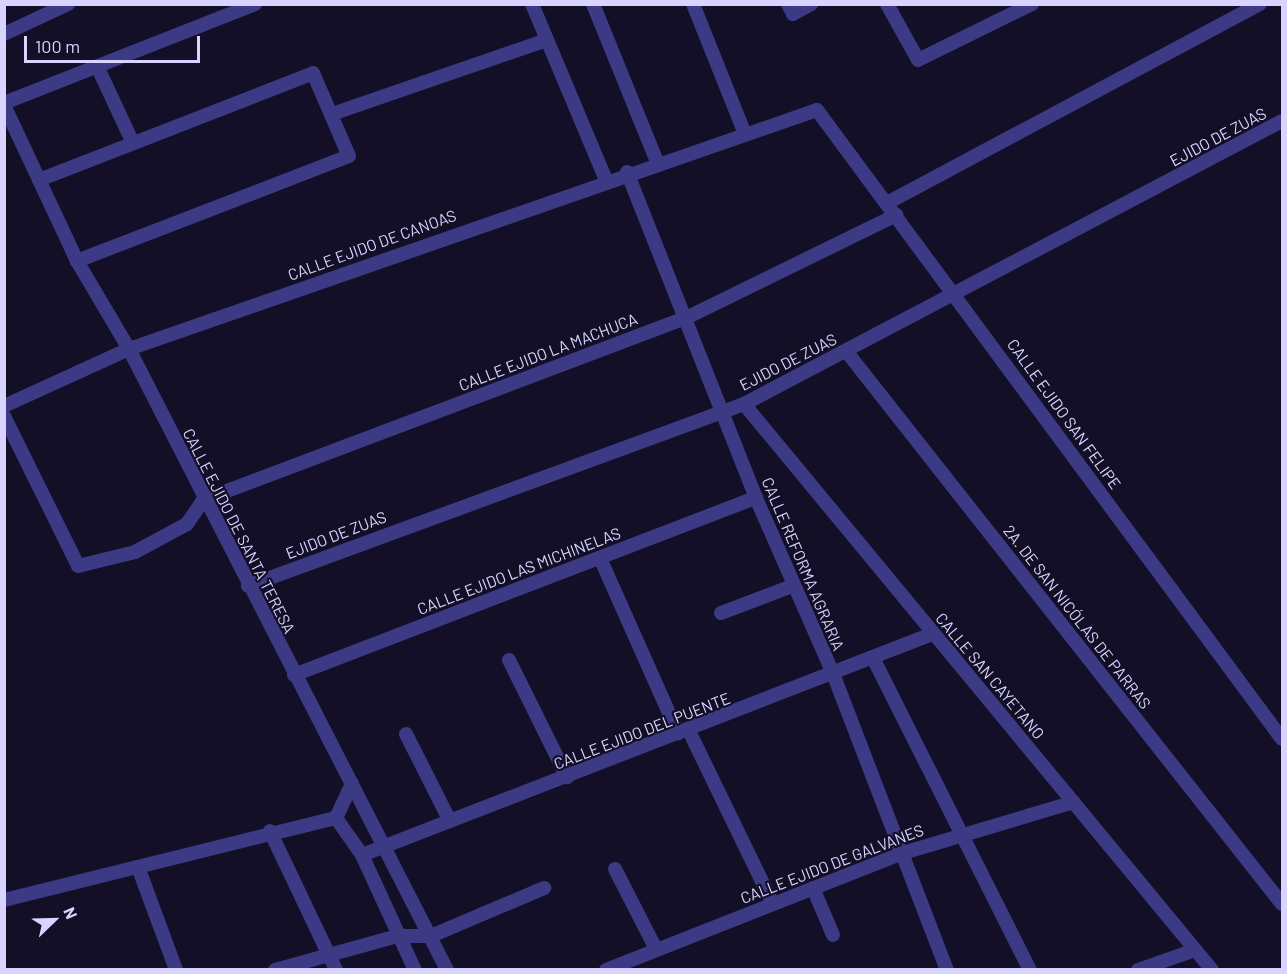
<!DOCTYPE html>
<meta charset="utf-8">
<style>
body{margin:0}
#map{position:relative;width:1287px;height:974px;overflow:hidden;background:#130f26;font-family:Barlow,sans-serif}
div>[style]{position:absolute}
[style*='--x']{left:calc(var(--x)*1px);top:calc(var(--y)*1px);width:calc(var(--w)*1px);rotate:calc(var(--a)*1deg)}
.minor>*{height:14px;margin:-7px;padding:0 7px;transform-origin:7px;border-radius:7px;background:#3d3a85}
span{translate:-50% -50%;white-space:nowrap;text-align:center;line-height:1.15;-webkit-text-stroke:4.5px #130f26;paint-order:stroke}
.street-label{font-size:16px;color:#d9d4ff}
.frame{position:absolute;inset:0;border:6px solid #d9d4ff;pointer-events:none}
.north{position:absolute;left:24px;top:890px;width:60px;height:60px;-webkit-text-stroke:4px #130f26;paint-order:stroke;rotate:67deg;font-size:16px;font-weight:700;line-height:24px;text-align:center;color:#d9d4ff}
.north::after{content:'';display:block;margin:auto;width:21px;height:27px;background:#d9d4ff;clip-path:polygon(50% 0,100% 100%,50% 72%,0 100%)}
.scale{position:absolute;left:24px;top:36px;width:176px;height:27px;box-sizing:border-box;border:3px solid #d9d4ff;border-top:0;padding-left:8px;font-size:18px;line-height:21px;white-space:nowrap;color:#d9d4ff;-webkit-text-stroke:4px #130f26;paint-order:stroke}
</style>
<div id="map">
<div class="minor">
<div style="--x:532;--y:4;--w:191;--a:67.2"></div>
<div style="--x:593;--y:4;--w:170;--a:67.9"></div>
<div style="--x:693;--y:4;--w:140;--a:68.2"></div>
<div style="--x:788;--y:4;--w:11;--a:63"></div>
<div style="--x:793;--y:14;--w:21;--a:-29"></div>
<div style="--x:887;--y:4;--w:64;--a:61"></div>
<div style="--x:918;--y:60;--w:127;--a:-26.2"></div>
<div style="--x:4;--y:34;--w:71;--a:-25.1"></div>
<div style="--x:98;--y:68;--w:83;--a:65"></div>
<div style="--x:4;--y:103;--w:270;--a:-21.5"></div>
<div style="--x:4;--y:105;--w:172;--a:64.9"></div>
<div style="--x:77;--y:261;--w:102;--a:59.4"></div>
<div style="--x:129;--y:349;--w:698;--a:62.88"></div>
<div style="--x:332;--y:114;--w:227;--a:-19"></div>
<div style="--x:627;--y:172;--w:351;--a:68.4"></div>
<div style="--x:756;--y:498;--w:194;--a:66.3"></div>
<div style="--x:834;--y:676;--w:315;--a:69"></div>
<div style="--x:39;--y:180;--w:294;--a:-21.3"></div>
<div style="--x:313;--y:73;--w:90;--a:66.6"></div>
<div style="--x:349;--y:156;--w:292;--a:158.9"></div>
<div style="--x:887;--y:203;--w:423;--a:-28.1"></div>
<div style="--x:846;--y:351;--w:704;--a:51.75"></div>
<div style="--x:744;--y:404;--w:734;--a:50.41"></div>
<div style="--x:4;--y:406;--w:137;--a:-24.5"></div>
<div style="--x:129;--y:349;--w:728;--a:-19.16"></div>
<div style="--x:817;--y:110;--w:782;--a:53.53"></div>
<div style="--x:4;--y:416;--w:167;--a:63.7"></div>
<div style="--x:78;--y:566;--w:59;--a:-13.8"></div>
<div style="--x:135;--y:552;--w:59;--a:-28.3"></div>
<div style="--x:187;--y:524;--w:29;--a:-56"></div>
<div style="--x:203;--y:500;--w:518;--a:-20.67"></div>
<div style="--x:688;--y:317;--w:232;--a:-26.1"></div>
<div style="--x:600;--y:558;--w:192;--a:66"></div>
<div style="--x:248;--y:586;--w:528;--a:-20.15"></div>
<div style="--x:744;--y:404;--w:608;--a:-27.75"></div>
<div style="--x:721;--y:613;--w:76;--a:-20.8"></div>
<div style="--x:873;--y:658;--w:349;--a:63.3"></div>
<div style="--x:509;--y:660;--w:131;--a:63.6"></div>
<div style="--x:294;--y:675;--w:495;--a:-21"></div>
<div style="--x:689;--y:731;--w:192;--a:64.1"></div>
<div style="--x:406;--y:734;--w:97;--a:63.2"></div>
<div style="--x:336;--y:818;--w:45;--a:54.9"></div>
<div style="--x:362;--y:855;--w:127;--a:65.3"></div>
<div style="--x:336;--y:818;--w:38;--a:-65"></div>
<div style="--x:270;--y:831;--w:154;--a:64.6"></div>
<div style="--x:362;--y:855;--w:611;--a:-21.19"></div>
<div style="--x:138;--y:867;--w:110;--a:69.7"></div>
<div style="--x:615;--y:869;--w:90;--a:62.9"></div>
<div style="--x:813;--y:888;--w:51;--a:66.9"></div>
<div style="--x:4;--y:900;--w:342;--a:-13.9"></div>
<div style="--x:275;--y:970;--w:128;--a:-15.5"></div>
<div style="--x:398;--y:936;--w:33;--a:0"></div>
<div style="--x:431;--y:936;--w:123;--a:-23"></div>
<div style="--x:606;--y:970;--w:319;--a:-21.5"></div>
<div style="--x:903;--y:853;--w:178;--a:-16.6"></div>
<div style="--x:1138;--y:970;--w:60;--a:-19.3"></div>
</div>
<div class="street-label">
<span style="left:1218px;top:137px;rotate:-28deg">EJIDO DE ZUAS</span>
<span style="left:372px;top:245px;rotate:-20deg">CALLE EJIDO DE CANOAS</span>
<span style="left:548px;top:352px;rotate:-21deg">CALLE EJIDO LA MACHUCA</span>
<span style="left:788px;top:362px;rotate:-27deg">EJIDO DE ZUAS</span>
<span style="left:1064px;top:414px;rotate:54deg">CALLE EJIDO SAN FELIPE</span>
<span style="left:239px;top:531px;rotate:63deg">CALLE EJIDO DE SANTA TERESA</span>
<span style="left:336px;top:535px;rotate:-21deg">EJIDO DE ZUAS</span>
<span style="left:803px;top:564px;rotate:67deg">CALLE REFORMA AGRARIA</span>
<span style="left:519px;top:571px;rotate:-21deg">CALLE EJIDO LAS MICHINELAS</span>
<span style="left:1077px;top:617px;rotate:52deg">2A. DE SAN NICÓLAS DE PARRAS</span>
<span style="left:990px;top:676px;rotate:50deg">CALLE SAN CAYETANO</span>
<span style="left:642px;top:731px;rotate:-21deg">CALLE EJIDO DEL PUENTE</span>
<span style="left:832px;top:864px;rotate:-21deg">CALLE EJIDO DE GALVANES</span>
</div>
<div class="frame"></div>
<div class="north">N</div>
<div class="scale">100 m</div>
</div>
